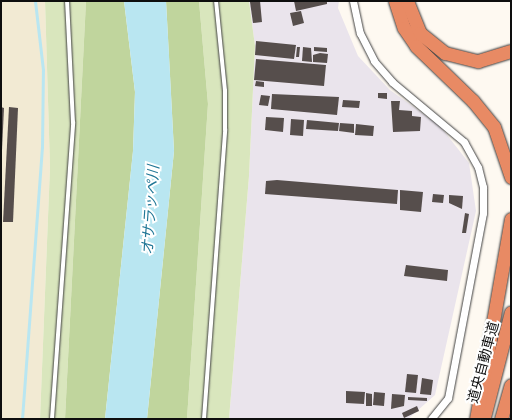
<!DOCTYPE html>
<meta charset="utf-8">
<style>
body{margin:0}
#map{position:relative;width:512px;height:420px;overflow:hidden;background:#fef9f1;font-family:Georgia,"Noto Sans JP",serif}
div>[style]{position:absolute}
[style*='--x']{left:calc(var(--x)*1px);top:calc(var(--y)*1px);width:calc(var(--w)*1px);rotate:calc(var(--a)*1deg)}
.industrial>*{inset:0;background:#eae4ec}
.farmland>*{inset:0;background:#f2ead3}
.green>*{inset:0;background:#d9e6bd}
.forest>*{inset:0;background:#c0d59d}
.water>*{inset:0;background:#b9e6f1}
.stream>*{height:3px;margin:-1.5px;padding:0 1.5px;transform-origin:1.5px;border-radius:1.5px;background:#b9e6f1}
.building>*{inset:0;background:#564e4c}
.roads{filter:drop-shadow(0 0 1px #414141) drop-shadow(0 0 1px #414141)}
.lane>*{height:3.5px;margin:-1.75px;padding:0 1.75px;transform-origin:1.75px;border-radius:1.75px;background:#fff}
.street>*{height:7px;margin:-3.5px;padding:0 3.5px;transform-origin:3.5px;border-radius:3.5px;background:#fff}
.highway>*{height:13px;margin:-6.5px;padding:0 6.5px;transform-origin:6.5px;border-radius:6.5px;background:#e88a64}
span{translate:-50% -50%;white-space:nowrap;text-align:center;line-height:1.15;-webkit-text-stroke:4px #fff;paint-order:stroke}
.street-label{font-size:14px;color:#0e0e0e}
.water-label{font-size:15px;color:#217796;font-style:italic}
.frame{position:absolute;inset:0;border:2px solid #0e0e0e;pointer-events:none}
</style>
<div id="map">
<div class="industrial">
<div style="clip-path:polygon(249px 1px,339px 1px,338px 8px,358px 56px,390px 90px,440px 126px,469px 163px,476px 211px,435px 395px,408px 419px,229px 419px,249px 176px,255px 46px)"></div>
</div>
<div class="farmland">
<div style="clip-path:polygon(1px 1px,45px 1px,50px 167px,40px 419px,1px 419px)"></div>
</div>
<div class="green">
<div style="clip-path:polygon(45px 1px,86px 1px,65px 419px,40px 419px,50px 167px)"></div>
<div style="clip-path:polygon(199px 1px,249px 1px,255px 46px,249px 176px,229px 419px,187px 419px,208px 104px)"></div>
</div>
<div class="forest">
<div style="clip-path:polygon(86px 1px,124px 1px,135px 92px,133px 151px,105px 419px,65px 419px)"></div>
<div style="clip-path:polygon(166px 1px,199px 1px,208px 104px,187px 419px,147px 419px,174px 151px)"></div>
</div>
<div class="water">
<div style="clip-path:polygon(124px 1px,166px 1px,169px 55px,174px 151px,147px 419px,105px 419px,133px 151px,135px 92px)"></div>
</div>
<div class="stream">
<div style="--x:22;--y:419;--w:273;--a:-85.8"></div>
<div style="--x:42;--y:147;--w:77;--a:-89.3"></div>
<div style="--x:43;--y:70;--w:69;--a:-96.6"></div>
</div>
<div class="building">
<div style="clip-path:polygon(260px 1px,262px 22px,253px 23px,250px 2px)"></div>
<div style="clip-path:polygon(294px 1px,327px 1px,327px 4px,296px 11px)"></div>
<div style="clip-path:polygon(301px 11px,304px 23px,293px 26px,290px 13px)"></div>
<div style="clip-path:polygon(256px 41px,296px 45px,294px 59px,255px 55px)"></div>
<div style="clip-path:polygon(297px 47px,300px 47px,299px 57px,296px 57px)"></div>
<div style="clip-path:polygon(303px 47px,311px 48px,312px 62px,302px 61px)"></div>
<div style="clip-path:polygon(314px 47px,327px 48px,327px 52px,314px 51px)"></div>
<div style="clip-path:polygon(320px 53px,328px 54px,327px 63px,313px 62px,313px 55px)"></div>
<div style="clip-path:polygon(256px 59px,326px 65px,324px 86px,254px 80px)"></div>
<div style="clip-path:polygon(256px 81px,264px 82px,264px 87px,255px 86px)"></div>
<div style="clip-path:polygon(378px 93px,387px 93px,387px 99px,378px 98px)"></div>
<div style="clip-path:polygon(272px 94px,339px 97px,337px 115px,271px 109px)"></div>
<div style="clip-path:polygon(261px 95px,270px 96px,268px 106px,259px 105px)"></div>
<div style="clip-path:polygon(343px 100px,360px 101px,359px 108px,342px 107px)"></div>
<div style="clip-path:polygon(391px 101px,400px 101px,399px 110px,412px 111px,412px 116px,421px 117px,420px 131px,393px 132px)"></div>
<div style="clip-path:polygon(1px 107px,4px 108px,2px 150px,1px 150px)"></div>
<div style="clip-path:polygon(9px 107px,18px 108px,13px 222px,3px 222px)"></div>
<div style="clip-path:polygon(266px 117px,284px 118px,283px 132px,265px 130px)"></div>
<div style="clip-path:polygon(291px 119px,304px 120px,303px 136px,290px 135px)"></div>
<div style="clip-path:polygon(307px 120px,339px 123px,338px 131px,306px 129px)"></div>
<div style="clip-path:polygon(340px 123px,354px 124px,354px 133px,339px 131px)"></div>
<div style="clip-path:polygon(356px 124px,374px 126px,373px 136px,355px 135px)"></div>
<div style="clip-path:polygon(277px 180px,398px 190px,397px 204px,265px 194px,266px 181px)"></div>
<div style="clip-path:polygon(400px 190px,423px 192px,421px 212px,400px 210px)"></div>
<div style="clip-path:polygon(433px 194px,444px 195px,443px 203px,432px 202px)"></div>
<div style="clip-path:polygon(449px 195px,463px 196px,462px 209px,449px 203px)"></div>
<div style="clip-path:polygon(465px 213px,469px 214px,466px 233px,462px 233px)"></div>
<div style="clip-path:polygon(406px 265px,448px 270px,447px 281px,404px 276px)"></div>
<div style="clip-path:polygon(407px 374px,418px 375px,416px 393px,405px 392px)"></div>
<div style="clip-path:polygon(422px 378px,433px 380px,431px 395px,420px 394px)"></div>
<div style="clip-path:polygon(346px 391px,365px 392px,364px 404px,346px 403px)"></div>
<div style="clip-path:polygon(374px 392px,385px 393px,384px 406px,373px 405px)"></div>
<div style="clip-path:polygon(366px 393px,372px 394px,372px 406px,366px 406px)"></div>
<div style="clip-path:polygon(392px 394px,405px 395px,404px 406px,391px 409px)"></div>
<div style="clip-path:polygon(408px 397px,427px 398px,427px 401px,408px 400px)"></div>
<div style="clip-path:polygon(417px 406px,419px 411px,404px 418px,402px 413px)"></div>
</div>
<div class="roads">
<div class="lane">
<div style="--x:52;--y:419;--w:297;--a:-85.9"></div>
<div style="--x:73;--y:123;--w:122;--a:-92.8"></div>
<div style="--x:204;--y:419;--w:290;--a:-85.8"></div>
<div style="--x:225;--y:130;--w:39;--a:-90"></div>
<div style="--x:225;--y:91;--w:90;--a:-95.7"></div>
</div>
<div class="street">
<div style="--x:353;--y:1;--w:33;--a:78"></div>
<div style="--x:360;--y:33;--w:31;--a:63"></div>
<div style="--x:374;--y:61;--w:28;--a:49"></div>
<div style="--x:392;--y:82;--w:94;--a:39.8"></div>
<div style="--x:464;--y:142;--w:29;--a:61"></div>
<div style="--x:478;--y:167;--w:21;--a:76"></div>
<div style="--x:483;--y:187;--w:26;--a:90"></div>
<div style="--x:483;--y:213;--w:188;--a:100.7"></div>
<div style="--x:448;--y:398;--w:27;--a:129"></div>
</div>
<div class="highway">
<div style="--x:395;--y:1;--w:28;--a:72"></div>
<div style="--x:404;--y:28;--w:22;--a:56"></div>
<div style="--x:416;--y:46;--w:79;--a:44"></div>
<div style="--x:473;--y:101;--w:33;--a:51"></div>
<div style="--x:494;--y:127;--w:53;--a:71.2"></div>
<div style="--x:407;--y:1;--w:35;--a:68"></div>
<div style="--x:420;--y:33;--w:32;--a:39"></div>
<div style="--x:445;--y:53;--w:34;--a:14"></div>
<div style="--x:478;--y:61;--w:34;--a:-17"></div>
<div style="--x:484;--y:417;--w:108;--a:-75.6"></div>
<div style="--x:476;--y:419;--w:203;--a:-80.1"></div>
<div style="--x:501;--y:419;--w:35;--a:-74"></div>
</div>
</div>
<div class="street-label">
<span style="left:482px;top:362px;rotate:-75deg">道央自動車道</span>
</div>
<div class="water-label">
<span style="left:149px;top:210px;rotate:-86deg">オサラッペ川</span>
</div>
<div class="frame"></div>
</div>
